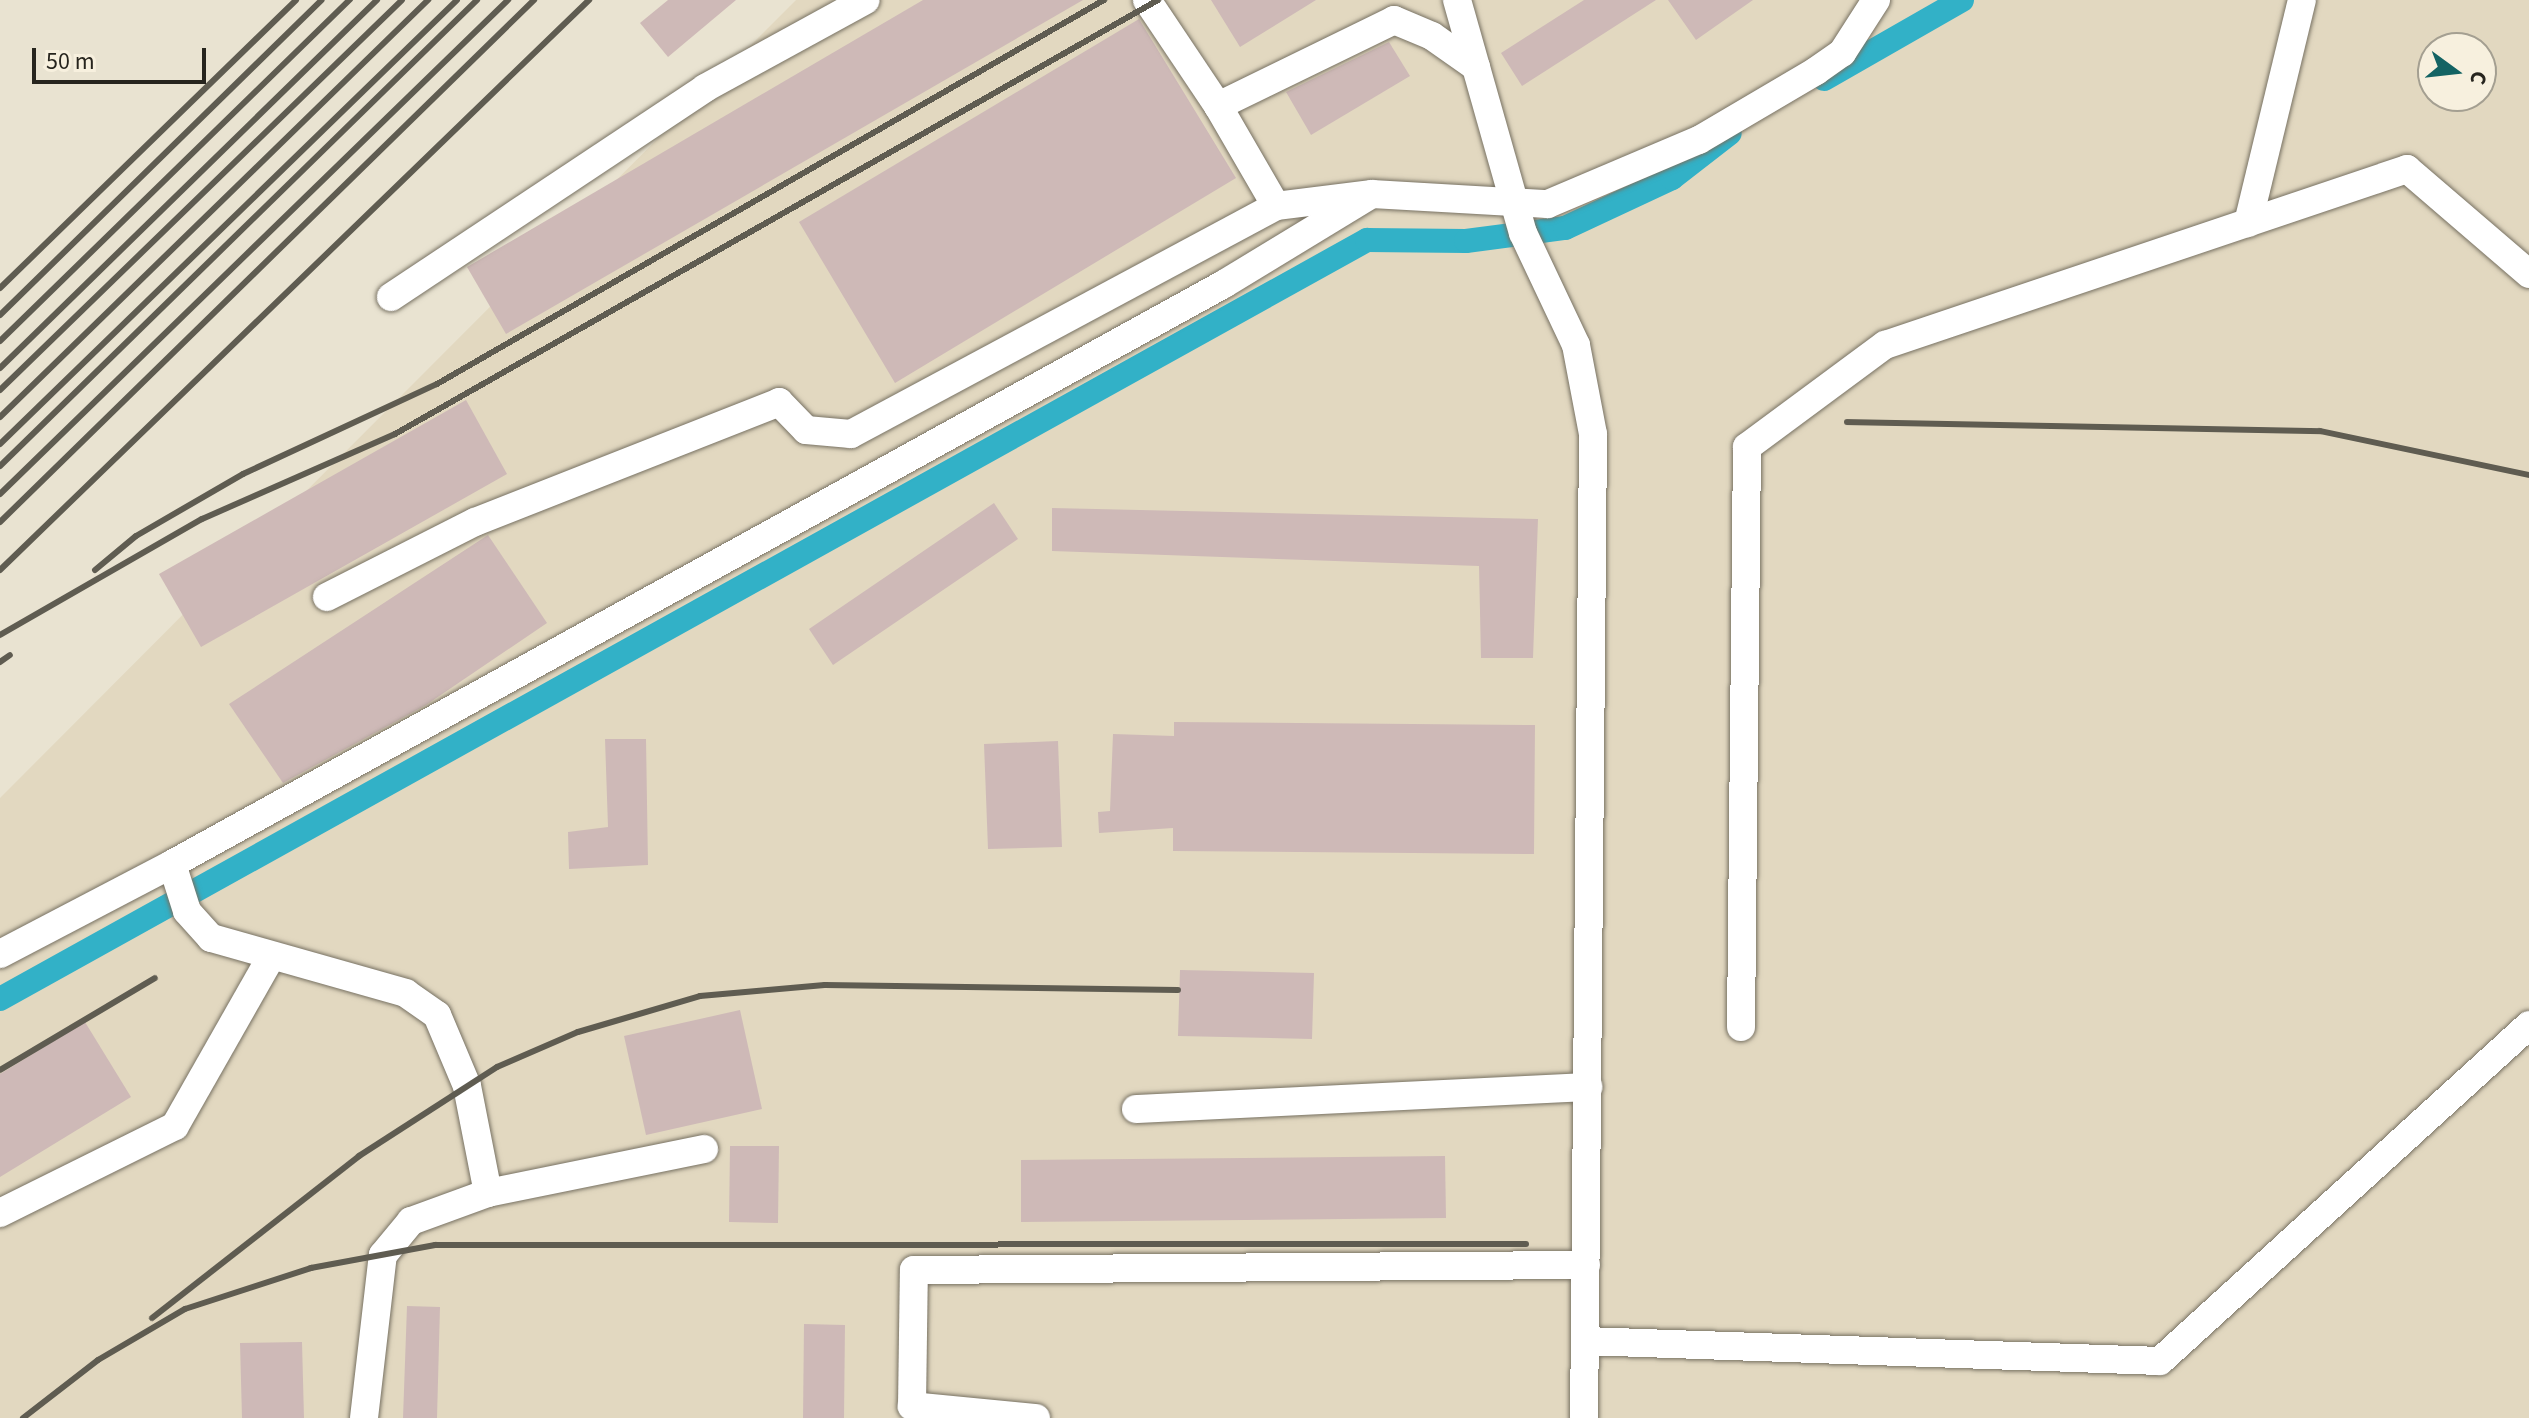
<!DOCTYPE html>
<meta charset="utf-8">
<style>
body{margin:0}
#map{position:relative;width:2529px;height:1418px;overflow:hidden;background:#e9e3d1;font-family:"Source Sans 3",sans-serif}
div>[style]{position:absolute}
[style*='--x']{left:calc(var(--x)*1px);top:calc(var(--y)*1px);width:calc(var(--w)*1px);rotate:calc(var(--a)*1deg)}
.built>*{inset:0;background:#e2d8c0}
.canal>*{height:24px;margin:-12px;padding:0 12px;transform-origin:12px;border-radius:12px;background:#32b1c7}
.building>*{inset:0;background:#ceb9b7}
.roads{filter:drop-shadow(0 0 2px #777162) drop-shadow(0 0 2px #777162)}
.minor>*{height:28px;margin:-14px;padding:0 14px;transform-origin:14px;border-radius:14px;background:#fff}
.rail>*{height:6px;margin:-3px;padding:0 3px;transform-origin:3px;border-radius:3px;background:#5f5c51}
span{translate:-50% -50%;white-space:nowrap;text-align:center;line-height:1.15;-webkit-text-stroke:6px #f7f0de;paint-order:stroke}
.north{position:absolute;left:2417px;top:32px;width:80px;height:80px;box-sizing:border-box;background:#f7f0de;border:2px solid #a49f91;border-radius:50%;rotate:105deg;font-size:22px;font-weight:700;line-height:32px;text-align:center;color:#27251e}
.north::after{content:'';display:block;margin:auto;width:28px;height:36px;background:#136363;clip-path:polygon(50% 0,100% 100%,50% 72%,0 100%)}
.scale{position:absolute;left:32px;top:48px;width:174px;height:36px;box-sizing:border-box;border:4px solid #27251e;border-top:0;padding-left:10px;font-size:24px;line-height:28px;white-space:nowrap;color:#27251e;-webkit-text-stroke:6px #f7f0de;paint-order:stroke}
</style>
<div id="map">
<div class="built">
<div style="clip-path:polygon(evenodd,796px 0,2529px 0,2529px 1418px,0 1418px,0 798px,796px 0,2433px 48px,2481px 48px,2481px 96px,2433px 96px,2433px 48px)"></div>
</div>
<div class="canal">
<div style="--x:1824;--y:79;--w:159;--a:-29.8"></div>
<div style="--x:0;--y:999;--w:1564;--a:-29.04"></div>
<div style="--x:1367;--y:240;--w:99;--a:0.6"></div>
<div style="--x:1466;--y:241;--w:100;--a:-7.5"></div>
<div style="--x:1565;--y:228;--w:118;--a:-25"></div>
<div style="--x:1672;--y:178;--w:73;--a:-37.8"></div>
</div>
<div class="building">
<div style="clip-path:polygon(668px 0,736px 0,668px 57px,640px 23px)"></div>
<div style="clip-path:polygon(923px 0,1083px 0,506px 334px,467px 267px)"></div>
<div style="clip-path:polygon(1211px 0,1316px 0,1240px 47px)"></div>
<div style="clip-path:polygon(1584px 0,1656px 0,1522px 86px,1501px 53px)"></div>
<div style="clip-path:polygon(1668px 0,1753px 0,1696px 40px)"></div>
<div style="clip-path:polygon(1139px 19px,1236px 178px,895px 383px,799px 222px)"></div>
<div style="clip-path:polygon(1389px 42px,1410px 76px,1311px 135px,1286px 92px)"></div>
<div style="clip-path:polygon(466px 400px,507px 474px,201px 647px,159px 574px)"></div>
<div style="clip-path:polygon(994px 503px,1018px 539px,833px 665px,809px 629px)"></div>
<div style="clip-path:polygon(1052px 508px,1538px 519px,1533px 658px,1481px 658px,1479px 566px,1052px 551px)"></div>
<div style="clip-path:polygon(488px 535px,547px 623px,426px 705px,283px 783px,229px 704px)"></div>
<div style="clip-path:polygon(1174px 722px,1535px 725px,1534px 854px,1173px 851px,1173px 828px,1099px 833px,1098px 812px,1110px 811px,1113px 734px,1174px 736px)"></div>
<div style="clip-path:polygon(605px 739px,646px 739px,648px 865px,569px 869px,568px 832px,608px 827px)"></div>
<div style="clip-path:polygon(1058px 741px,1062px 847px,988px 849px,984px 744px)"></div>
<div style="clip-path:polygon(1180px 970px,1314px 973px,1312px 1039px,1178px 1036px)"></div>
<div style="clip-path:polygon(740px 1010px,762px 1109px,646px 1135px,624px 1036px)"></div>
<div style="clip-path:polygon(85px 1022px,131px 1097px,0 1177px,0 1074px)"></div>
<div style="clip-path:polygon(730px 1146px,779px 1146px,778px 1223px,729px 1222px)"></div>
<div style="clip-path:polygon(1445px 1156px,1446px 1218px,1021px 1222px,1021px 1160px)"></div>
<div style="clip-path:polygon(407px 1306px,440px 1307px,437px 1418px,403px 1418px)"></div>
<div style="clip-path:polygon(804px 1324px,845px 1325px,844px 1418px,803px 1418px)"></div>
<div style="clip-path:polygon(302px 1342px,304px 1418px,242px 1418px,240px 1343px)"></div>
</div>
<div class="roads">
<div class="minor">
<div style="--x:1147;--y:0;--w:128;--a:56.2"></div>
<div style="--x:1457;--y:0;--w:242;--a:74.2"></div>
<div style="--x:1523;--y:233;--w:124;--a:64.7"></div>
<div style="--x:1576;--y:345;--w:91;--a:79.2"></div>
<div style="--x:1593;--y:434;--w:984;--a:90.52"></div>
<div style="--x:1276;--y:206;--w:116;--a:-120.1"></div>
<div style="--x:1218;--y:106;--w:196;--a:-26"></div>
<div style="--x:1394;--y:20;--w:41;--a:22.8"></div>
<div style="--x:1432;--y:36;--w:54;--a:35.2"></div>
<div style="--x:2248;--y:223;--w:229;--a:-76.4"></div>
<div style="--x:391;--y:297;--w:377;--a:-33.6"></div>
<div style="--x:705;--y:88;--w:183;--a:-28.7"></div>
<div style="--x:327;--y:597;--w:166;--a:-26.9"></div>
<div style="--x:475;--y:522;--w:327;--a:-21.5"></div>
<div style="--x:779;--y:402;--w:39;--a:46"></div>
<div style="--x:806;--y:430;--w:45;--a:5.1"></div>
<div style="--x:851;--y:434;--w:482;--a:-28.2"></div>
<div style="--x:1276;--y:206;--w:97;--a:-7.1"></div>
<div style="--x:1372;--y:194;--w:176;--a:3.3"></div>
<div style="--x:1548;--y:204;--w:164;--a:-23"></div>
<div style="--x:1699;--y:140;--w:136;--a:-30.5"></div>
<div style="--x:1816;--y:71;--w:32;--a:-35"></div>
<div style="--x:1842;--y:53;--w:63;--a:-57.3"></div>
<div style="--x:0;--y:954;--w:194;--a:-27.6"></div>
<div style="--x:1741;--y:1027;--w:580;--a:-89.41"></div>
<div style="--x:1747;--y:447;--w:172;--a:-36.5"></div>
<div style="--x:1885;--y:345;--w:551;--a:-18.63"></div>
<div style="--x:2407;--y:169;--w:161;--a:40.7"></div>
<div style="--x:1136;--y:1109;--w:453;--a:-2.8"></div>
<div style="--x:704;--y:1149;--w:220;--a:168.5"></div>
<div style="--x:488;--y:1193;--w:109;--a:-101.1"></div>
<div style="--x:467;--y:1086;--w:77;--a:-112.9"></div>
<div style="--x:437;--y:1015;--w:38;--a:-145"></div>
<div style="--x:406;--y:993;--w:203;--a:-164.2"></div>
<div style="--x:211;--y:938;--w:36;--a:-132"></div>
<div style="--x:187;--y:911;--w:49;--a:-107.7"></div>
<div style="--x:172;--y:864;--w:1201;--a:-28.87"></div>
<div style="--x:1224;--y:284;--w:173;--a:-31.3"></div>
<div style="--x:0;--y:1213;--w:195;--a:-26.4"></div>
<div style="--x:175;--y:1126;--w:192;--a:-60.4"></div>
<div style="--x:1585;--y:1341;--w:575;--a:1.99"></div>
<div style="--x:2160;--y:1361;--w:499;--a:-42.3"></div>
<div style="--x:364;--y:1418;--w:164;--a:-83.4"></div>
<div style="--x:383;--y:1255;--w:44;--a:-50.5"></div>
<div style="--x:411;--y:1221;--w:82;--a:-20"></div>
<div style="--x:1036;--y:1418;--w:125;--a:-174.5"></div>
<div style="--x:912;--y:1406;--w:136;--a:-89.2"></div>
<div style="--x:914;--y:1270;--w:672;--a:-0.43"></div>
</div>
</div>
<div class="rail">
<div style="--x:0;--y:288;--w:413;--a:-44.2"></div>
<div style="--x:0;--y:315;--w:450;--a:-44.4"></div>
<div style="--x:0;--y:341;--w:489;--a:-44.3"></div>
<div style="--x:0;--y:368;--w:527;--a:-44.31"></div>
<div style="--x:0;--y:390;--w:560;--a:-44.13"></div>
<div style="--x:0;--y:417;--w:598;--a:-44.25"></div>
<div style="--x:1847;--y:422;--w:473;--a:1.1"></div>
<div style="--x:2320;--y:431;--w:214;--a:11.9"></div>
<div style="--x:0;--y:444;--w:637;--a:-44.17"></div>
<div style="--x:0;--y:466;--w:667;--a:-44.33"></div>
<div style="--x:0;--y:494;--w:709;--a:-44.2"></div>
<div style="--x:0;--y:522;--w:747;--a:-44.35"></div>
<div style="--x:0;--y:570;--w:820;--a:-44.06"></div>
<div style="--x:95;--y:570;--w:53;--a:-39.7"></div>
<div style="--x:136;--y:536;--w:124;--a:-30.1"></div>
<div style="--x:243;--y:474;--w:214;--a:-24.9"></div>
<div style="--x:437;--y:384;--w:770;--a:-29.93"></div>
<div style="--x:0;--y:635;--w:233;--a:-29.9"></div>
<div style="--x:202;--y:519;--w:211;--a:-23.8"></div>
<div style="--x:395;--y:434;--w:878;--a:-29.63"></div>
<div style="--x:0;--y:662;--w:12;--a:-35"></div>
<div style="--x:0;--y:1070;--w:180;--a:-30.7"></div>
<div style="--x:152;--y:1318;--w:263;--a:-38"></div>
<div style="--x:359;--y:1156;--w:164;--a:-32.8"></div>
<div style="--x:497;--y:1067;--w:88;--a:-23.4"></div>
<div style="--x:578;--y:1032;--w:127;--a:-16.4"></div>
<div style="--x:700;--y:996;--w:125;--a:-5"></div>
<div style="--x:825;--y:985;--w:353;--a:0.8"></div>
<div style="--x:23;--y:1418;--w:95;--a:-37.7"></div>
<div style="--x:98;--y:1360;--w:101;--a:-30.4"></div>
<div style="--x:185;--y:1309;--w:133;--a:-18"></div>
<div style="--x:311;--y:1268;--w:126;--a:-10.5"></div>
<div style="--x:435;--y:1245;--w:1091;--a:-0.05"></div>
</div>
<div class="north">С</div>
<div class="scale">50 m</div>
</div>
